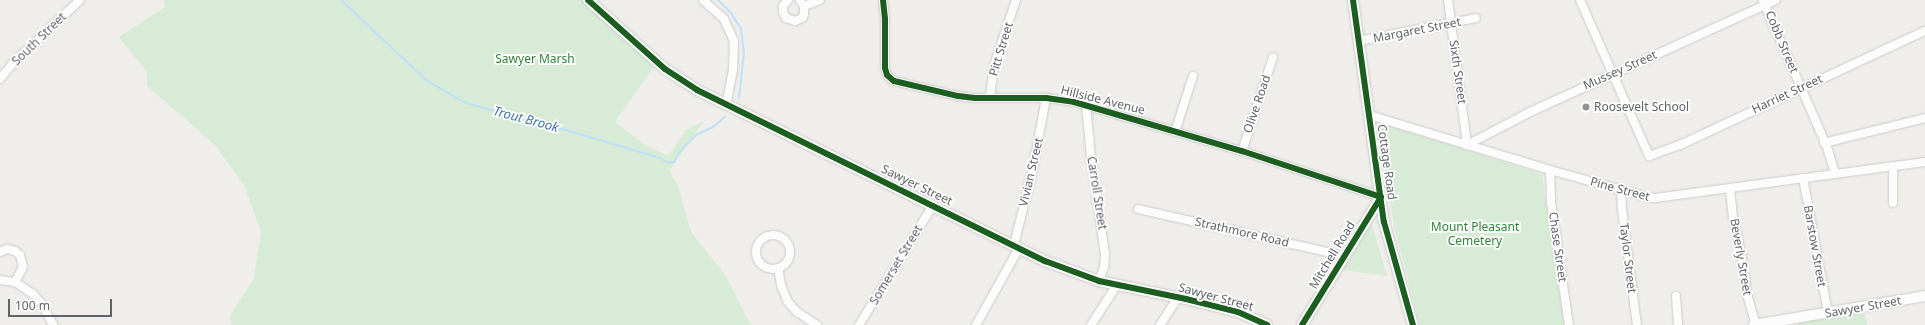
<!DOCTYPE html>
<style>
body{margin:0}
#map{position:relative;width:1925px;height:325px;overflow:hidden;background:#efeeea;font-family:"Noto Sans",sans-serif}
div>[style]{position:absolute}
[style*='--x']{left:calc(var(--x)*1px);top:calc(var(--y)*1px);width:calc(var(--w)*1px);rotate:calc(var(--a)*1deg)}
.green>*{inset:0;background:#d8ebd6}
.stream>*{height:2px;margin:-1px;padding:0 1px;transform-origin:1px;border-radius:1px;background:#bfe0f9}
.roads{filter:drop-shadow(0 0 1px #cbcccc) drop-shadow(0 0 1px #cbcccc)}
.minor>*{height:8px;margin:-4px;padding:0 4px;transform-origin:4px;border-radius:4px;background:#fdfcfc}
.minor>.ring{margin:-4px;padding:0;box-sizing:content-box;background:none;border:8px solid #fdfcfc;border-radius:50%}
.tertiary>*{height:10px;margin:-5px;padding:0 5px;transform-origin:5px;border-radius:5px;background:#fdfcfc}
.cycleway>*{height:6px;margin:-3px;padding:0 3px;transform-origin:3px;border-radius:3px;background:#1b5e20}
.dots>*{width:11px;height:11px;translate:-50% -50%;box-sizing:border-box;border:2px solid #fff;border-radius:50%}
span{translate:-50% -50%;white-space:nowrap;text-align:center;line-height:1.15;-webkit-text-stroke:3.5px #fff;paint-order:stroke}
.street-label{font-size:12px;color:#5f6368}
.park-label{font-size:12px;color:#348238}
.poi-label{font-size:12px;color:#5f6368}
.left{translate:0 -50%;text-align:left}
.water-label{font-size:13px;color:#4174aa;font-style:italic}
.scale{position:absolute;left:8px;top:299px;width:104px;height:18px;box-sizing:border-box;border:2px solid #5f6368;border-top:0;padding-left:5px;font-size:12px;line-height:14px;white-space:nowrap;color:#5f6368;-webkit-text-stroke:3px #fff;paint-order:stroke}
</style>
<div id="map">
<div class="green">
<div style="clip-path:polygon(163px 0,588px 0,657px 62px,615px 122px,644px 144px,668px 156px,686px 130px,704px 121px,670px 170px,667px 168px,678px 185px,691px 232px,726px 276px,749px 322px,752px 325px,232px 325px,230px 316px,254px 278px,261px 232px,245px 187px,215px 145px,147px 86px,147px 72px,119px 37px,166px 6px)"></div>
<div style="clip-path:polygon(1383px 124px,1542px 174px,1564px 325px,1420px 325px,1394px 226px,1383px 156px,1380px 125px)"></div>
<div style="clip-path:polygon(1371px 222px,1387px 276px,1343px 270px)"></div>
<div style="clip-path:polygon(1864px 311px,1867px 325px,1798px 325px,1798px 323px)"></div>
</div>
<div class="stream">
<div style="--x:341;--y:0;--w:118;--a:43.3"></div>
<div style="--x:427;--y:81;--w:45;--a:29.4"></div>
<div style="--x:466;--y:103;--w:96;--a:15"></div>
<div style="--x:559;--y:128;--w:105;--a:16.5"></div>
<div style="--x:660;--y:158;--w:9;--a:32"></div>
<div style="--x:668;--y:163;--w:6;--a:-9"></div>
<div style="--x:674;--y:162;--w:13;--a:-61"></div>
<div style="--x:680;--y:151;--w:23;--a:-45"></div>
<div style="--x:696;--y:135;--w:19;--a:-25"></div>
<div style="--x:713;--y:127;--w:16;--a:-40"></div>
<div style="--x:718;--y:0;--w:18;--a:45"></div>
<div style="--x:731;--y:13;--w:19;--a:58"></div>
<div style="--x:741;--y:29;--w:23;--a:83"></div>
<div style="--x:744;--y:52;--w:46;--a:96.2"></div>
</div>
<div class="roads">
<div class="minor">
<div style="--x:703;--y:0;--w:28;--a:42"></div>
<div style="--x:724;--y:19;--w:24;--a:66"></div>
<div style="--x:734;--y:41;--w:29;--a:92"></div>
<div style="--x:733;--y:70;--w:36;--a:101"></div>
<div style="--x:788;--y:0;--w:8;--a:130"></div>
<div style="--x:783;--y:6;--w:6;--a:90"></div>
<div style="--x:783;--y:12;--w:7;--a:63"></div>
<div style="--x:786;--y:18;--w:9;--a:18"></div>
<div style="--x:795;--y:21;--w:8;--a:-23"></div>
<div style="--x:802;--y:18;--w:4;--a:-63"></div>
<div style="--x:804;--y:14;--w:8;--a:-90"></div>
<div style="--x:804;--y:6;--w:7;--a:-124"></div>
<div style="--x:883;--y:0;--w:19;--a:84"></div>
<div style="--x:885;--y:19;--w:49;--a:90"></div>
<div style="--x:885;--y:68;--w:7;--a:74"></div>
<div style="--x:887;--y:75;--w:9;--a:41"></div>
<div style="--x:894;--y:81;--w:66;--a:13.2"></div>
<div style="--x:958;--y:96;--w:17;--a:7"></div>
<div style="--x:975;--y:98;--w:71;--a:0"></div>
<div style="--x:1046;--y:98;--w:28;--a:8"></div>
<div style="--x:1074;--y:102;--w:175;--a:16.3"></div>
<div style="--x:1242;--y:151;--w:146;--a:18.3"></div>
<div style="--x:1448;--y:0;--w:146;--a:82.5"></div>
<div style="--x:1467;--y:145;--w:71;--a:-27.6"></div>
<div style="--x:1530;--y:112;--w:270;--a:-24.5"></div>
<div style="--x:1580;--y:0;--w:171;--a:66.1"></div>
<div style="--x:1649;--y:156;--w:33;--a:-20"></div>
<div style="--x:1680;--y:145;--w:270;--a:-25"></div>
<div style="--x:1763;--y:1;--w:159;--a:66.3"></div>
<div style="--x:1827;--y:147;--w:28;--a:73"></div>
<div style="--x:804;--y:6;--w:17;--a:-21"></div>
<div style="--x:1358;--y:41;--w:120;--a:-11"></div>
<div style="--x:0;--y:79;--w:19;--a:-51"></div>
<div style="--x:12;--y:64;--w:93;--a:-43.3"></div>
<div style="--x:990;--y:98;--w:32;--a:-83"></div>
<div style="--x:994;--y:66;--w:70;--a:-71.6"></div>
<div style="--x:1086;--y:105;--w:53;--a:84.6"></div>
<div style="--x:1091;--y:158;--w:97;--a:81.7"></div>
<div style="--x:1105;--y:254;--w:13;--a:94"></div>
<div style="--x:1104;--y:267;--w:15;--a:110"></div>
<div style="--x:1369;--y:115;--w:189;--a:16.9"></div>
<div style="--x:1550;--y:170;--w:101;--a:15.6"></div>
<div style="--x:1647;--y:197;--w:8;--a:7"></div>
<div style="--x:1655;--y:198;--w:272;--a:-7.6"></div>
<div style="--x:1175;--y:132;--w:59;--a:-72.2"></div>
<div style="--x:1824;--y:143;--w:104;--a:-13.9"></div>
<div style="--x:1242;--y:151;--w:99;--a:-71.7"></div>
<div style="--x:1893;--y:166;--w:37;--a:90"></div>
<div style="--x:1550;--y:170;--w:32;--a:88"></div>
<div style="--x:1551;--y:202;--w:124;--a:81.7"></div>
<div style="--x:1803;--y:178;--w:137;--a:79.5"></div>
<div style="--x:1730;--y:189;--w:29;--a:84"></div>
<div style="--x:1733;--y:218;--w:35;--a:77"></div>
<div style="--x:1741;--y:252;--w:42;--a:81.9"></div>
<div style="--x:1747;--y:294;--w:32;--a:74"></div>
<div style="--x:1621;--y:190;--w:20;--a:87"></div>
<div style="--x:1622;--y:210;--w:116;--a:82.6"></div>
<div style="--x:1138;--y:209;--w:212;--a:12.8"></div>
<div class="ring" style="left:756px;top:235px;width:26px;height:26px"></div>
<div style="--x:1014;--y:245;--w:74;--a:-76"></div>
<div style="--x:1032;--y:173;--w:76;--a:-79.4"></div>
<div style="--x:0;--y:252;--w:8;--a:-23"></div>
<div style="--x:7;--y:249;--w:8;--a:14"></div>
<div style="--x:15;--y:251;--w:6;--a:39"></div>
<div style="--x:20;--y:255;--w:12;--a:76"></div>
<div style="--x:23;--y:267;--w:17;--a:118"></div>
<div style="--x:778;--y:268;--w:17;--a:80"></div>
<div style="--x:781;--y:285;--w:18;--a:68"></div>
<div style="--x:788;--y:302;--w:13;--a:48"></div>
<div style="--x:797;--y:312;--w:24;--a:33"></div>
<div style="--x:0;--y:280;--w:15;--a:8"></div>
<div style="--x:15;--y:282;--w:22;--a:34"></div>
<div style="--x:33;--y:294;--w:13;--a:48"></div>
<div style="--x:42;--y:304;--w:24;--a:62"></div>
<div style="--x:1676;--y:296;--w:29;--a:86"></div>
<div style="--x:859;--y:325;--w:141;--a:-58.3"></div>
<div style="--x:976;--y:325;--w:88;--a:-60.8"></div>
<div style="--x:1091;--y:325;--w:48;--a:-57"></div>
<div style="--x:1160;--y:325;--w:33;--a:-57"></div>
</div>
<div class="tertiary">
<div style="--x:588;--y:0;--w:103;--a:41.9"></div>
<div style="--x:665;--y:69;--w:38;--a:33"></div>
<div style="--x:697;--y:90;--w:388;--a:26.2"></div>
<div style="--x:1045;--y:261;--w:58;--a:20.3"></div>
<div style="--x:1099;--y:281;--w:89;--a:11.7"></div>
<div style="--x:1186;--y:299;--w:54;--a:14"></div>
<div style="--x:1238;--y:312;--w:32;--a:24"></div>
<div style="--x:1353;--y:0;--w:224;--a:82.1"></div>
<div style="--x:1384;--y:222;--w:107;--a:74.3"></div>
<div style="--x:1302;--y:325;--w:150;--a:-58.3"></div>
<div style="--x:1754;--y:325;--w:173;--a:-9.6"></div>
</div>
</div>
<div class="cycleway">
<div style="--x:588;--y:0;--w:103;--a:41.9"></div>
<div style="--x:665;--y:69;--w:38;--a:33"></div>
<div style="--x:697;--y:90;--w:388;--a:26.2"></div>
<div style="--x:1045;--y:261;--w:58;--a:20.3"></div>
<div style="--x:1099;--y:281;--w:89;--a:11.7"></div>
<div style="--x:1186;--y:299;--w:54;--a:14"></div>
<div style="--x:1238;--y:312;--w:32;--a:24"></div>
<div style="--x:883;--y:0;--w:19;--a:84"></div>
<div style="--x:885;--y:19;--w:49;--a:90"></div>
<div style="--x:885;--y:68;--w:7;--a:74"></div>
<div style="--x:887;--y:75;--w:9;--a:41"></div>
<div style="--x:894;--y:81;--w:66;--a:13.2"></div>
<div style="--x:958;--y:96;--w:17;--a:7"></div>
<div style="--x:975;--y:98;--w:71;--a:0"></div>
<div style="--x:1046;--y:98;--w:28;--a:8"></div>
<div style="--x:1074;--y:102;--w:175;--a:16.3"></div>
<div style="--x:1242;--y:151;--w:146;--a:18.3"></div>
<div style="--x:1381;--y:197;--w:150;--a:121.7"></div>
<div style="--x:1353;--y:0;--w:224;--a:82.1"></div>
<div style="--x:1384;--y:222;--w:107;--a:74.3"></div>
</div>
<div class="dots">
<div style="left:1586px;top:107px;background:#919496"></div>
</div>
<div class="street-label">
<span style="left:1417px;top:30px;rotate:-11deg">Margaret Street</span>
<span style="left:39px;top:39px;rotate:-44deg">South Street</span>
<span style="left:1782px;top:42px;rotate:67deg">Cobb Street</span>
<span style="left:1001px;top:49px;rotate:-73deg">Pitt Street</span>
<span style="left:1620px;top:70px;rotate:-24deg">Mussey Street</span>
<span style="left:1458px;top:72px;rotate:82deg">Sixth Street</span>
<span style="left:1787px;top:94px;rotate:-25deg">Harriet Street</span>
<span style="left:1103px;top:100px;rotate:14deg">Hillside Avenue</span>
<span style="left:1257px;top:104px;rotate:-71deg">Olive Road</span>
<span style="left:1387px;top:162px;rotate:82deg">Cottage Road</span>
<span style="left:1031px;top:172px;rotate:-77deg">Vivian Street</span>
<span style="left:917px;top:185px;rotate:26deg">Sawyer Street</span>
<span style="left:1620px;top:189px;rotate:15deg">Pine Street</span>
<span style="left:1097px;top:193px;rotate:81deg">Carroll Street</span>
<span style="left:1242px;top:232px;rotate:13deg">Strathmore Road</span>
<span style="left:1815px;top:246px;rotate:80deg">Barstow Street</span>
<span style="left:1558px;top:247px;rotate:82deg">Chase Street</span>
<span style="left:1332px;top:255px;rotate:-59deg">Mitchell Road</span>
<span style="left:1741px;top:257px;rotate:80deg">Beverly Street</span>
<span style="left:1628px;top:258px;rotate:83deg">Taylor Street</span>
<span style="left:896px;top:265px;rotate:-59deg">Somerset Street</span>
<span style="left:1216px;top:297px;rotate:15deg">Sawyer Street</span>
<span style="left:1863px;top:307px;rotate:-10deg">Sawyer Street</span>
</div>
<div class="park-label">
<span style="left:535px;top:59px">Sawyer Marsh</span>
<span style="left:1475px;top:234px">Mount Pleasant<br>Cemetery</span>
</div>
<div class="poi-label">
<span class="left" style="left:1594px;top:107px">Roosevelt School</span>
</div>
<div class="water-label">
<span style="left:526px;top:119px;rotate:15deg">Trout Brook</span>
</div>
<div class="scale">100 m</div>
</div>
